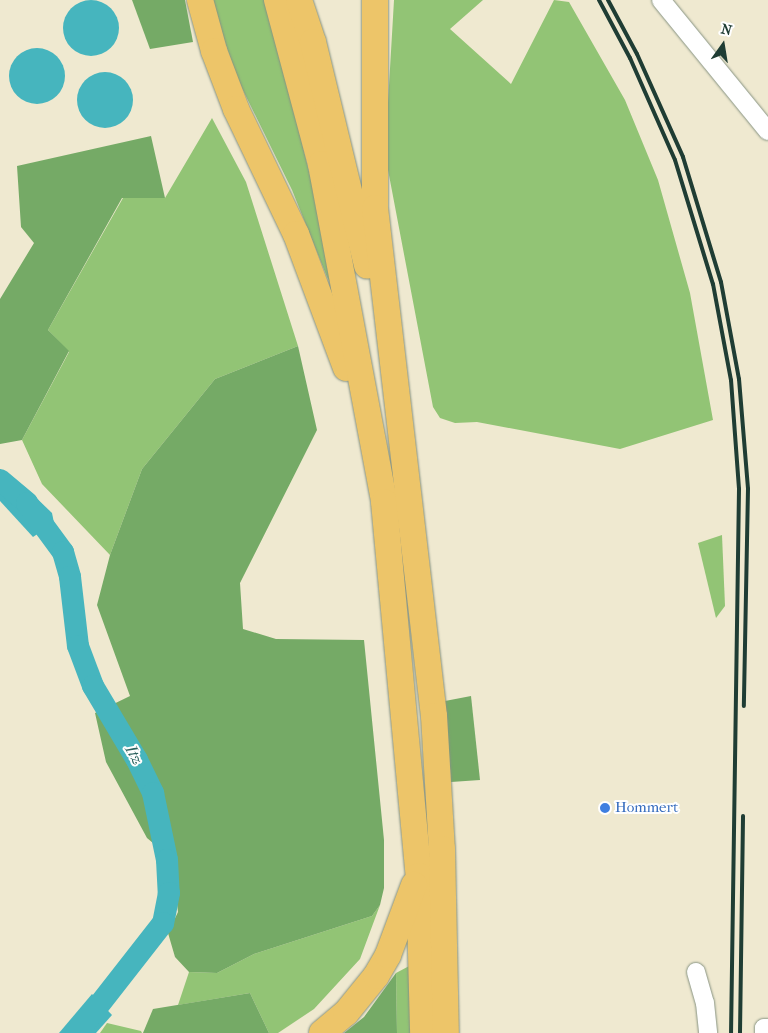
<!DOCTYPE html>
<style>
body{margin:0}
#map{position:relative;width:768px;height:1033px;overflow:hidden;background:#efe9d0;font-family:"IM FELL French Canon",serif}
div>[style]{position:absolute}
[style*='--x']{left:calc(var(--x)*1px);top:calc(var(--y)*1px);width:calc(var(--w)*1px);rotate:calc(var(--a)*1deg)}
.green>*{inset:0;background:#92c475}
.forest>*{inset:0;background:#75aa66}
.water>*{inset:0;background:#46b5be}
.round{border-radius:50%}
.river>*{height:22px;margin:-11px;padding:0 11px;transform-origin:11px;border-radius:11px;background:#46b5be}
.roads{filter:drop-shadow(0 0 1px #879382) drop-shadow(0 0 1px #879382)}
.minor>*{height:18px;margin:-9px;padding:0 9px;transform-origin:9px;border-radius:9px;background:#fff}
.highway>*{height:26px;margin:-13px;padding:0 13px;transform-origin:13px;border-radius:13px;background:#edc569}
.rail>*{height:4px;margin:-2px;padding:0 2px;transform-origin:2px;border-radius:2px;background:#1f3d34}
.dots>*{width:14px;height:14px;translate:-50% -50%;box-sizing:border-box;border:2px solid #fff;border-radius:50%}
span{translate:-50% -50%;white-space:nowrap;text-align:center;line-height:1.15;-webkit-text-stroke:4px #fff;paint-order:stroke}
.shop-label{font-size:15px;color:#366cbe}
.left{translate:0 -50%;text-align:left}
.water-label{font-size:16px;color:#2b615d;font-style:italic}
.north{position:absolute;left:698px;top:20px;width:50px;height:50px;-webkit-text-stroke:4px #fff;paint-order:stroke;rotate:13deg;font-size:14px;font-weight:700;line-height:20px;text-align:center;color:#1f3d34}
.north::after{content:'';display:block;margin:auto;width:18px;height:22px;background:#1f3d34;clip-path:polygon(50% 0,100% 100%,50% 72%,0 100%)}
</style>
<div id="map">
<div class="green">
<div style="clip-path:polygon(211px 0,267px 0,341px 302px,327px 277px,292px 190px,237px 78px)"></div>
<div style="clip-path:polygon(394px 0,483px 0,450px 29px,511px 84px,554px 0,569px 2px,625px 100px,658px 180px,690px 293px,713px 420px,620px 449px,477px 422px,455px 423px,440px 418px,433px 407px,385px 154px)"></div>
<div style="clip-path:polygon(212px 118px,246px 182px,298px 346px,215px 379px,142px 469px,110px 555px,42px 484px,22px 440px,69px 352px,48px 330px,123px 198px,165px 198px)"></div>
<div style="clip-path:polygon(722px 535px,725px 606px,716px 618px,698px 543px)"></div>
<div style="clip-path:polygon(380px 905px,360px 959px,314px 1009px,278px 1033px,269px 1033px,250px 993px,178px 1005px,189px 972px,217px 973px,254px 954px,372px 916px)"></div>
<div style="clip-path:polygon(413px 964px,413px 1033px,397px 1033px,396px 973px)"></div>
<div style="clip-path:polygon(107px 1023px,141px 1031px,142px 1033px,100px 1033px)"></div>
</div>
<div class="forest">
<div style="clip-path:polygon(132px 0,185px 0,193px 42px,150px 49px)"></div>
<div style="clip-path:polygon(151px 136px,165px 198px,122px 198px,48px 330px,69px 351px,22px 440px,0 444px,0 299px,34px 243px,21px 227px,17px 166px)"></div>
<div style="clip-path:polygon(298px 346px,317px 430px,240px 583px,243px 629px,276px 639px,364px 640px,384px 840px,384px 888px,380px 905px,372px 916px,254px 954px,217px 973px,189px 972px,175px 957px,168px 933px,178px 912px,172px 859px,147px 838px,106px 762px,95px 713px,130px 696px,97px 605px,110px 555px,142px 469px,215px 379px)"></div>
<div style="clip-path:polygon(471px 696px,480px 780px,451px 782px,445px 701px)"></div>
<div style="clip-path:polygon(396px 973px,397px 1033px,344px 1033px,364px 1017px)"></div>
<div style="clip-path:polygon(250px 993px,269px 1033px,143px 1033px,153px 1009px)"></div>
</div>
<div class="water">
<div class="round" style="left:63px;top:0;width:56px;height:56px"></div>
<div class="round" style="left:9px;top:48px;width:56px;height:56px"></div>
<div class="round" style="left:77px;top:72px;width:56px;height:56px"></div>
<div style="clip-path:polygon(0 469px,26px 488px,52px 513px,54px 523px,33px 537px,0 501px)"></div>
<div style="clip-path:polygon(92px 994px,112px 1015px,96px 1033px,59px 1033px)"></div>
</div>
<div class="river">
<div style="--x:0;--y:480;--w:35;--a:40"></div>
<div style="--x:27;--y:503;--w:61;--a:53.7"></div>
<div style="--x:63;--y:552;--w:26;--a:74"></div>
<div style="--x:70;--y:577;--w:69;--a:83.4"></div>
<div style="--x:78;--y:646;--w:43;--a:69.4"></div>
<div style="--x:93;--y:686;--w:86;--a:59.3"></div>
<div style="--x:137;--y:760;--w:37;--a:64"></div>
<div style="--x:153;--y:793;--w:68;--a:78.2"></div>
<div style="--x:167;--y:860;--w:33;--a:87"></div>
<div style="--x:169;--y:893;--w:31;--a:101"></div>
<div style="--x:163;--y:923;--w:140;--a:128"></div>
</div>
<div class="roads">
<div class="minor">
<div style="--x:661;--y:0;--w:169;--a:50.8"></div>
<div style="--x:696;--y:972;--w:32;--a:74"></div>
<div style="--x:705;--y:1003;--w:30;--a:84"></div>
<div style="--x:764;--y:1033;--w:5;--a:-90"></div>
<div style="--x:764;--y:1028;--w:4;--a:0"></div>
</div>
<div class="highway">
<div style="--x:200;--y:0;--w:53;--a:74.6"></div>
<div style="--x:214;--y:51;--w:62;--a:69.2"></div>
<div style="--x:236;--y:109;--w:139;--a:64.4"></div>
<div style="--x:296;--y:234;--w:143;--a:69.5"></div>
<div style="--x:277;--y:0;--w:170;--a:75"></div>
<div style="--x:321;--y:164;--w:344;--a:79.4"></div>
<div style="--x:384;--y:502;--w:376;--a:84.7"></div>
<div style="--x:419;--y:876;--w:157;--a:88.5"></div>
<div style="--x:299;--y:0;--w:44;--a:71.6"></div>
<div style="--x:313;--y:42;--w:230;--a:76.4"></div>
<div style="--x:375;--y:0;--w:208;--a:90"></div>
<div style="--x:375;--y:208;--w:511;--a:83.38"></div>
<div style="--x:434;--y:716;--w:133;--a:86.6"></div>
<div style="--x:442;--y:849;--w:184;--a:88.8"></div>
<div style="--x:322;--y:1033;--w:31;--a:-40"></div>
<div style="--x:346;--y:1013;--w:48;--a:-51"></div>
<div style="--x:376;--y:976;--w:24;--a:-60"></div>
<div style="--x:388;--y:955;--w:75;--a:-69.6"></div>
</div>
</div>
<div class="rail">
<div style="--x:599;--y:0;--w:66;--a:61.9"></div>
<div style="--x:630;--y:58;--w:111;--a:66.2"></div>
<div style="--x:675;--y:160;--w:130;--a:73"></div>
<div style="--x:713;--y:284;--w:98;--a:79.4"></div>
<div style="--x:731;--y:380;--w:109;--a:85.8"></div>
<div style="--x:739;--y:489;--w:544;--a:90.84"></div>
<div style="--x:608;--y:0;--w:61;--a:61.8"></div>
<div style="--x:637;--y:54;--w:113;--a:65.9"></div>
<div style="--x:683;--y:157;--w:131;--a:73.1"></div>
<div style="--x:721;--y:282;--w:99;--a:79.5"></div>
<div style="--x:739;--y:379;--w:110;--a:85.3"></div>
<div style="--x:748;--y:489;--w:217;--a:91.1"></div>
<div style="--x:740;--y:1033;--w:217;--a:-89.2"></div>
</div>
<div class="dots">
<div style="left:605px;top:808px;background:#3f7fe0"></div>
</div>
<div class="shop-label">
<span class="left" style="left:615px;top:808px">Hommert</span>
</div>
<div class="water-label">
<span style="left:134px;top:755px;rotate:61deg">Itz</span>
</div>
<div class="north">N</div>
</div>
